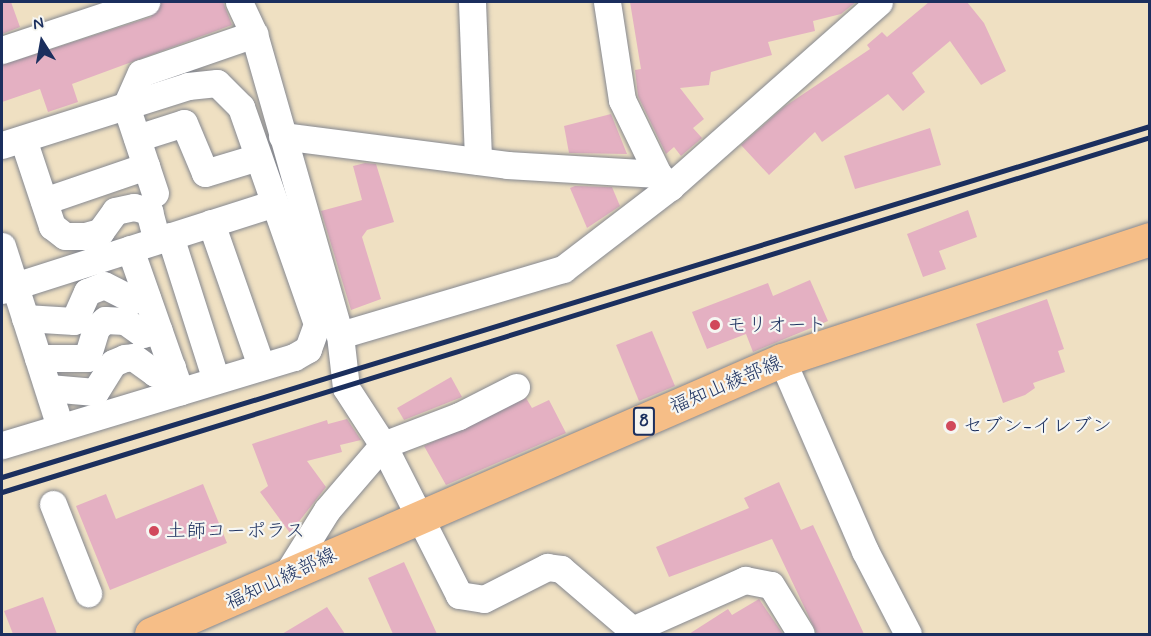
<!DOCTYPE html>
<meta charset="utf-8">
<style>
body{margin:0}
#map{position:relative;width:1151px;height:636px;overflow:hidden;background:#efe0c2;font-family:Mynerve,"Klee One",sans-serif}
div>[style]{position:absolute}
[style*='--x']{left:calc(var(--x)*1px);top:calc(var(--y)*1px);width:calc(var(--w)*1px);rotate:calc(var(--a)*1deg)}
.building>*{inset:0;background:#e4b0c2}
.roads{filter:drop-shadow(0 0 2px #858890) drop-shadow(0 0 2px #858890)}
.minor>*{height:27px;margin:-13.5px;padding:0 13.5px;transform-origin:13.5px;border-radius:13.5px;background:#fff}
.major>*{height:33px;margin:-16.5px;padding:0 16.5px;transform-origin:16.5px;border-radius:16.5px;background:#f6be87}
.rail>*{height:4.5px;margin:-2.25px;padding:0 2.25px;transform-origin:2.25px;border-radius:2.25px;background:#1b2f5e}
.dots>*{width:16px;height:16px;translate:-50% -50%;box-sizing:border-box;border:3px solid #f6f6f2;border-radius:50%}
span{translate:-50% -50%;white-space:nowrap;text-align:center;line-height:1.15;-webkit-text-stroke:4.5px #f6f6f2;paint-order:stroke}
.shield-label span{padding:2px 4px;background:#f6f6f2;border:2px solid;border-radius:4px;-webkit-text-stroke-width:0}
.shield-label{font-size:18px;color:#1b2f5e;font-weight:700}
.poi-label{font-size:20px;color:#1b2f5e}
.left{translate:0 -50%;text-align:left}
.street-label{font-size:20px;color:#1b2f5e}
.frame{position:absolute;inset:0;border:3px solid #1b2f5e;pointer-events:none}
.north{position:absolute;left:12px;top:12px;width:60px;height:60px;-webkit-text-stroke:4px #f6f6f2;paint-order:stroke;rotate:349deg;font-size:16px;font-weight:700;line-height:24px;text-align:center;color:#1b2f5e}
.north::after{content:'';display:block;margin:auto;width:21px;height:27px;background:#1b2f5e;clip-path:polygon(50% 0,100% 100%,50% 72%,0 100%)}
</style>
<div id="map">
<div class="building">
<div style="clip-path:polygon(2px 2px,11px 2px,20px 27px,2px 34px)"></div>
<div style="clip-path:polygon(161px 2px,223px 2px,232px 25px,72px 84px,78px 102px,48px 112px,40px 89px,2px 102px,2px 65px,151px 17px)"></div>
<div style="clip-path:polygon(630px 2px,856px 2px,841px 14px,813px 21px,815px 31px,768px 42px,772px 55px,711px 72px,709px 85px,680px 88px,704px 119px,693px 128px,702px 138px,681px 156px,674px 147px,666px 154px,638px 96px,635px 70px,641px 69px)"></div>
<div style="clip-path:polygon(929px 2px,967px 2px,984px 23px,1006px 71px,981px 85px,950px 41px,912px 73px,925px 92px,903px 111px,888px 94px,822px 142px,815px 132px,769px 175px,741px 145px,784px 107px,870px 49px,867px 45px,882px 32px,887px 37px)"></div>
<div style="clip-path:polygon(611px 114px,627px 154px,569px 153px,564px 126px)"></div>
<div style="clip-path:polygon(930px 128px,941px 165px,855px 189px,844px 156px)"></div>
<div style="clip-path:polygon(365px 163px,376px 164px,394px 222px,367px 230px,362px 237px,381px 299px,351px 310px,321px 211px,362px 200px,353px 166px)"></div>
<div style="clip-path:polygon(575px 186px,612px 187px,620px 206px,587px 228px,570px 188px)"></div>
<div style="clip-path:polygon(968px 210px,977px 237px,939px 251px,946px 269px,923px 277px,907px 234px)"></div>
<div style="clip-path:polygon(810px 280px,828px 321px,753px 352px,746px 334px,707px 349px,692px 312px,768px 283px,773px 296px)"></div>
<div style="clip-path:polygon(1047px 299px,1064px 349px,1058px 351px,1065px 372px,1033px 383px,1035px 388px,1025px 395px,1003px 403px,976px 324px)"></div>
<div style="clip-path:polygon(652px 331px,675px 386px,639px 401px,616px 345px)"></div>
<div style="clip-path:polygon(451px 377px,462px 397px,404px 420px,397px 408px)"></div>
<div style="clip-path:polygon(526px 398px,532px 408px,549px 400px,566px 433px,446px 485px,424px 446px)"></div>
<div style="clip-path:polygon(347px 419px,361px 440px,340px 445px,342px 452px,307px 461px,326px 487px,290px 533px,260px 492px,268px 486px,252px 444px,327px 420px,328px 424px)"></div>
<div style="clip-path:polygon(779px 482px,801px 530px,813px 525px,864px 634px,817px 634px,772px 539px,669px 577px,656px 547px,749px 508px,744px 498px)"></div>
<div style="clip-path:polygon(203px 484px,227px 543px,110px 590px,76px 506px,106px 494px,116px 519px)"></div>
<div style="clip-path:polygon(404px 562px,437px 634px,393px 634px,368px 578px)"></div>
<div style="clip-path:polygon(43px 597px,57px 634px,13px 634px,4px 611px)"></div>
<div style="clip-path:polygon(759px 599px,783px 634px,689px 634px,728px 609px,732px 615px)"></div>
<div style="clip-path:polygon(327px 607px,345px 634px,282px 634px)"></div>
</div>
<div class="roads">
<div class="minor">
<div style="--x:239;--y:2;--w:35;--a:65"></div>
<div style="--x:254;--y:34;--w:313;--a:74.1"></div>
<div style="--x:340;--y:335;--w:53;--a:83.5"></div>
<div style="--x:346;--y:388;--w:68;--a:57"></div>
<div style="--x:383;--y:445;--w:168;--a:63.1"></div>
<div style="--x:459;--y:595;--w:25;--a:9"></div>
<div style="--x:484;--y:599;--w:71;--a:-26.9"></div>
<div style="--x:547;--y:567;--w:14;--a:8"></div>
<div style="--x:561;--y:569;--w:100;--a:40.5"></div>
<div style="--x:472;--y:2;--w:159;--a:87.8"></div>
<div style="--x:607;--y:2;--w:99;--a:81.3"></div>
<div style="--x:622;--y:100;--w:82;--a:64.1"></div>
<div style="--x:2;--y:50;--w:152;--a:-18.4"></div>
<div style="--x:282;--y:136;--w:227;--a:7.3"></div>
<div style="--x:507;--y:165;--w:151;--a:3.4"></div>
<div style="--x:658;--y:174;--w:18;--a:47"></div>
<div style="--x:137;--y:138;--w:49;--a:-17.7"></div>
<div style="--x:184;--y:123;--w:54;--a:67.2"></div>
<div style="--x:205;--y:173;--w:55;--a:-16.8"></div>
<div style="--x:23;--y:139;--w:92;--a:71.6"></div>
<div style="--x:52;--y:226;--w:16;--a:38"></div>
<div style="--x:65;--y:236;--w:20;--a:0"></div>
<div style="--x:85;--y:236;--w:16;--a:-15"></div>
<div style="--x:100;--y:232;--w:26;--a:-54"></div>
<div style="--x:115;--y:211;--w:19;--a:-12"></div>
<div style="--x:134;--y:207;--w:16;--a:15"></div>
<div style="--x:149;--y:211;--w:30;--a:75"></div>
<div style="--x:2;--y:145;--w:195;--a:-17.6"></div>
<div style="--x:188;--y:86;--w:29;--a:-6"></div>
<div style="--x:217;--y:83;--w:34;--a:45"></div>
<div style="--x:241;--y:107;--w:230;--a:70.7"></div>
<div style="--x:317;--y:324;--w:27;--a:110"></div>
<div style="--x:308;--y:349;--w:16;--a:150"></div>
<div style="--x:294;--y:357;--w:305;--a:163.2"></div>
<div style="--x:155;--y:193;--w:92;--a:-108.4"></div>
<div style="--x:126;--y:106;--w:36;--a:-66"></div>
<div style="--x:141;--y:73;--w:120;--a:-19"></div>
<div style="--x:44;--y:201;--w:108;--a:-18.9"></div>
<div style="--x:211;--y:223;--w:151;--a:70.7"></div>
<div style="--x:170;--y:236;--w:151;--a:72.3"></div>
<div style="--x:2;--y:246;--w:190;--a:72.2"></div>
<div style="--x:130;--y:249;--w:151;--a:70.6"></div>
<div style="--x:2;--y:290;--w:286;--a:-17.7"></div>
<div style="--x:25;--y:318;--w:49;--a:3.5"></div>
<div style="--x:74;--y:321;--w:32;--a:-66"></div>
<div style="--x:87;--y:292;--w:18;--a:-22"></div>
<div style="--x:104;--y:285;--w:33;--a:27"></div>
<div style="--x:133;--y:300;--w:14;--a:-12"></div>
<div style="--x:340;--y:335;--w:233;--a:-16.5"></div>
<div style="--x:563;--y:269;--w:135;--a:-37.5"></div>
<div style="--x:670;--y:187;--w:279;--a:-41.5"></div>
<div style="--x:38;--y:358;--w:49;--a:0"></div>
<div style="--x:87;--y:358;--w:31;--a:-73"></div>
<div style="--x:96;--y:328;--w:12;--a:-42"></div>
<div style="--x:105;--y:320;--w:20;--a:3"></div>
<div style="--x:125;--y:321;--w:22;--a:36"></div>
<div style="--x:143;--y:334;--w:16;--a:-14"></div>
<div style="--x:782;--y:360;--w:208;--a:66.5"></div>
<div style="--x:865;--y:551;--w:93;--a:62.6"></div>
<div style="--x:49;--y:388;--w:46;--a:5"></div>
<div style="--x:95;--y:392;--w:34;--a:-58"></div>
<div style="--x:113;--y:363;--w:13;--a:-23"></div>
<div style="--x:125;--y:358;--w:8;--a:-7"></div>
<div style="--x:133;--y:357;--w:27;--a:36"></div>
<div style="--x:155;--y:373;--w:18;--a:-19"></div>
<div style="--x:53;--y:504;--w:96;--a:68.5"></div>
<div style="--x:287;--y:574;--w:75;--a:-58"></div>
<div style="--x:327;--y:510;--w:86;--a:-49.3"></div>
<div style="--x:383;--y:445;--w:81;--a:-20.9"></div>
<div style="--x:459;--y:416;--w:64;--a:-27"></div>
<div style="--x:632;--y:630;--w:124;--a:-23.9"></div>
<div style="--x:745;--y:580;--w:26;--a:11"></div>
<div style="--x:771;--y:585;--w:57;--a:58.5"></div>
</div>
<div class="major">
<div style="--x:151;--y:634;--w:688;--a:-23.47"></div>
<div style="--x:782;--y:360;--w:387;--a:-18.2"></div>
</div>
</div>
<div class="rail">
<div style="--x:2;--y:477;--w:1200;--a:-17"></div>
<div style="--x:2;--y:492;--w:1202;--a:-17.18"></div>
</div>
<div class="dots">
<div style="left:715px;top:325px;background:#d1495b"></div>
<div style="left:951px;top:426px;background:#d1495b"></div>
<div style="left:154px;top:531px;background:#d1495b"></div>
</div>
<div class="shield-label">
<span style="left:644px;top:421px">8</span>
</div>
<div class="poi-label">
<span class="left" style="left:727px;top:325px">モリオート</span>
<span class="left" style="left:963px;top:426px">セブン-イレブン</span>
<span class="left" style="left:166px;top:531px">土師コーポラス</span>
</div>
<div class="street-label">
<span style="left:726px;top:385px;rotate:-23deg">福知山綾部線</span>
<span style="left:281px;top:579px;rotate:-25deg">福知山綾部線</span>
</div>
<div class="frame"></div>
<div class="north">N</div>
</div>
